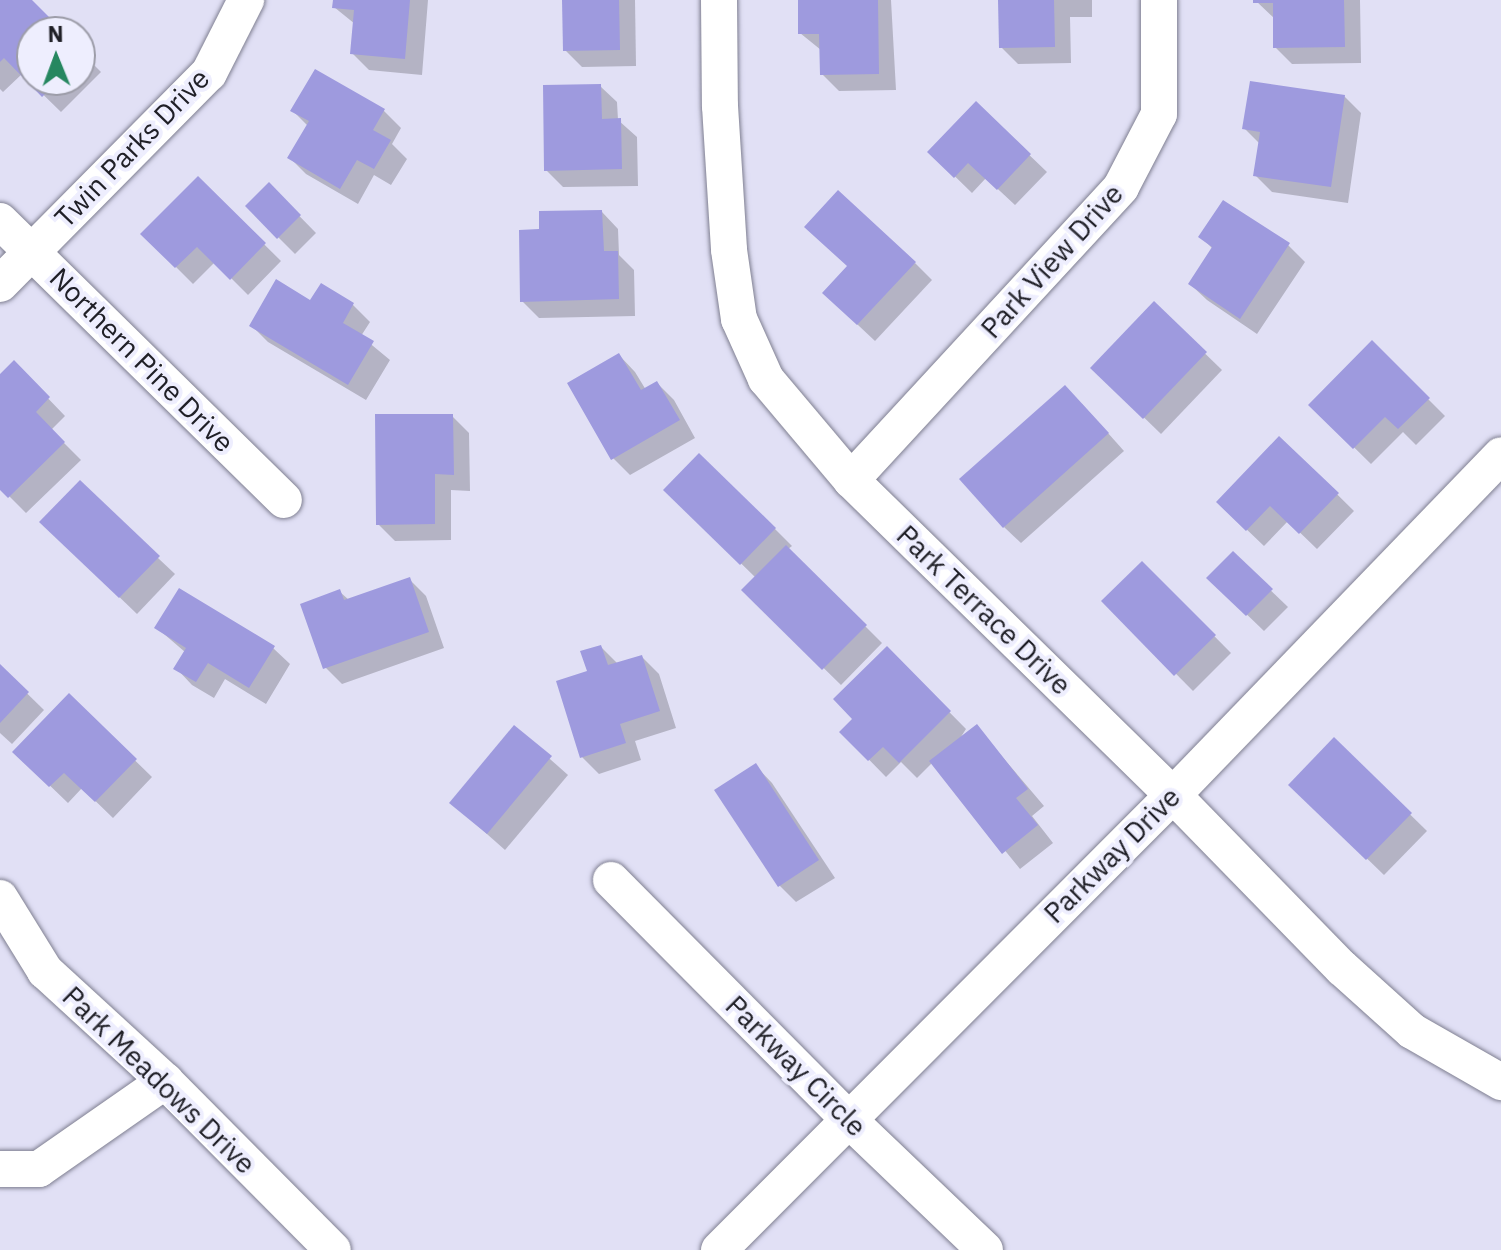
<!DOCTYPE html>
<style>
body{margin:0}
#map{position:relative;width:1501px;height:1250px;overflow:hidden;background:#e1e0f5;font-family:"IBM Plex Sans",sans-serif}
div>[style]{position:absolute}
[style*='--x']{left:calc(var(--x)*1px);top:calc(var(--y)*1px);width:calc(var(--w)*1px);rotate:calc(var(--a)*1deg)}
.shadow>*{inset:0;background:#0003}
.building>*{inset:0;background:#9e9ade}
.roads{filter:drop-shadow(0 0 2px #7f7f91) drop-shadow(0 0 2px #7f7f91)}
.minor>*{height:36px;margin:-18px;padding:0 18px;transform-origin:18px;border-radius:18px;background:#fff}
span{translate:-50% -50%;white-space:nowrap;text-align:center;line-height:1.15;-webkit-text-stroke:8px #eeeefe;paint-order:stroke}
.street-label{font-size:28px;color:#202027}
.north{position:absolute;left:16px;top:16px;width:80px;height:80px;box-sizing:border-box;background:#eeeefe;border:2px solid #9c9ca8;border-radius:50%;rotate:359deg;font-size:22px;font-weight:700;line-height:32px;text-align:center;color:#202027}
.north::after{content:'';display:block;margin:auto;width:28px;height:36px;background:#268760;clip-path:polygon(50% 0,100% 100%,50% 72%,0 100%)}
</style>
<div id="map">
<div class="shadow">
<div style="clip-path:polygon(3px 0,29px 0,61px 32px,32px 32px,32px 80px,80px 80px,80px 51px,101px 72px,61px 112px,22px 74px,3px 92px,0 89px,0 3px)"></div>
<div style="clip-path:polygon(335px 0,428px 0,422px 75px,369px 70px,352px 53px,355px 24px,334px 7px)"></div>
<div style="clip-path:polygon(564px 0,635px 0,636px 66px,582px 67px,565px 50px)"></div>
<div style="clip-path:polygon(800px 0,891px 0,896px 90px,839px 91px,822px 74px,821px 50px,800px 33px)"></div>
<div style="clip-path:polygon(1000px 0,1092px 0,1092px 17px,1070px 17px,1071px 63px,1018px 64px,1001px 47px)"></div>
<div style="clip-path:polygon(1255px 0,1360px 0,1361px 63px,1292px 64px,1275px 47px,1275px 19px)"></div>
<div style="clip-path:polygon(316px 72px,384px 111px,401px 128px,392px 144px,407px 159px,391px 185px,374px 175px,358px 204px,306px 174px,290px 158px,308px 126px,293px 111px)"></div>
<div style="clip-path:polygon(600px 86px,617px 102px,618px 120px,637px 137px,638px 186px,563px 187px,546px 170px)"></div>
<div style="clip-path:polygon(1344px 96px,1361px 113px,1348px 203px,1272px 192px,1255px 175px,1260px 144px,1244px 128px)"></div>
<div style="clip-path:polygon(976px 104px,1047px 172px,1015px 205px,986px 178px,972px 193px,930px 152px)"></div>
<div style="clip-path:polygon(198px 179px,281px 261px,248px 295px,215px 262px,193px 284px,143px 234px)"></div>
<div style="clip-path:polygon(269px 185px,316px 233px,295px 254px,247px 206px)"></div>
<div style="clip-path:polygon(602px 212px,618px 229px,619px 255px,634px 270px,635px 316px,539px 318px,522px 301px,541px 231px)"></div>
<div style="clip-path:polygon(1201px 237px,1288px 245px,1305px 262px,1257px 334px,1207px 300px,1190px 284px,1213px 249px)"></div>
<div style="clip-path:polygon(915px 263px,932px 280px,875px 341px,842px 310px)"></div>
<div style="clip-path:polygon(311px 303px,353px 305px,370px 322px,361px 336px,390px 360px,366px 400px,268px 342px,251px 325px)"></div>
<div style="clip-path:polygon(1154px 304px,1222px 370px,1161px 434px,1093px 368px)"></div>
<div style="clip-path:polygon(1372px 343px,1445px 416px,1416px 445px,1403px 432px,1371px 464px,1311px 405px)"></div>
<div style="clip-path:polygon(619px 355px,635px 372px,646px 390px,657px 383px,674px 400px,695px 438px,630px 475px,613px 458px)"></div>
<div style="clip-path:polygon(14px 363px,65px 416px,51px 430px,81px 460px,26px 513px,0 487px,0 377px)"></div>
<div style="clip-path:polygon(1082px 404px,1124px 451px,1021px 543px,1004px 527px)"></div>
<div style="clip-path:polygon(452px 416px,469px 433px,470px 491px,451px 490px,451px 540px,395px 541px,378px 524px)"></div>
<div style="clip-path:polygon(1280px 438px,1354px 511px,1317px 549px,1288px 521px,1264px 546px,1218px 502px)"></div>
<div style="clip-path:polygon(666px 490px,775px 529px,792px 546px,788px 549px,882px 643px,841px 685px,744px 590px,756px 578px)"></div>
<div style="clip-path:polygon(59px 539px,158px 558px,175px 574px,137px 614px)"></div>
<div style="clip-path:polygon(1233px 554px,1288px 607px,1264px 631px,1209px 578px)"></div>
<div style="clip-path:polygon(1142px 563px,1231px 653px,1193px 691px,1104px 601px)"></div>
<div style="clip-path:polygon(409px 579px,426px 596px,444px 648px,342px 684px,325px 667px,340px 592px,349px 600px)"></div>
<div style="clip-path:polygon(157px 628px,273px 648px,290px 664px,266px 704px,225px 679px,214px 698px,192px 685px,176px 668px,185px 652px)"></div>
<div style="clip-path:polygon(601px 647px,618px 664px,642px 657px,659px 674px,676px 728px,635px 741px,641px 760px,599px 774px,582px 757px,589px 673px)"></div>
<div style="clip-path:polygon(887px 649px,966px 729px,957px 743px,977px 727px,1044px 806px,1032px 816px,1053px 843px,1020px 869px,933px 762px,917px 778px,901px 762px,886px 777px,842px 732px,855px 719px)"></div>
<div style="clip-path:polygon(0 667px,44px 710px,12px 744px,0 733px)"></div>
<div style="clip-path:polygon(69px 696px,152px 777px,113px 818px,82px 788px,68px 803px,15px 752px)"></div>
<div style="clip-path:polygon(515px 728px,568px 775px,505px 850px,452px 803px)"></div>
<div style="clip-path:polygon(1334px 740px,1427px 831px,1384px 875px,1291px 785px)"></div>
<div style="clip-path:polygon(756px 766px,772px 783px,835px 878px,796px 902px,779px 885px)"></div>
</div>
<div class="building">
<div style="clip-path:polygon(0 0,32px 0,64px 32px,32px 32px,32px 80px,60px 80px,42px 97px,4px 58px,0 62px)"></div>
<div style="clip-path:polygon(333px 0,410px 0,405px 59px,350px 54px,354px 10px,332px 8px)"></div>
<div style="clip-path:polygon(562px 0,619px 0,620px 50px,563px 51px)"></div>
<div style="clip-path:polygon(798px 0,878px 0,879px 74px,820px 75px,819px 34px,798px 34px)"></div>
<div style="clip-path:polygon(998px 0,1054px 0,1055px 47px,999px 48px)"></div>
<div style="clip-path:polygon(1253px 0,1344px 0,1345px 47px,1273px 48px,1273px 3px,1253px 3px)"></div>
<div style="clip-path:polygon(315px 69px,385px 109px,373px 130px,391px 140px,374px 169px,357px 160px,340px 189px,287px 158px,309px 121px,290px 111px)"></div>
<div style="clip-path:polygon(1250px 81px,1345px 95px,1331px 187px,1253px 176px,1260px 132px,1242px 129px)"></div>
<div style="clip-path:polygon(601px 84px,602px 119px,621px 118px,622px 169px,544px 171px,543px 85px)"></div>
<div style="clip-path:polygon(976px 101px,1031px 154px,997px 190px,968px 163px,954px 178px,927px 152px)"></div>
<div style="clip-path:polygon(198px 176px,266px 243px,230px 280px,197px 247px,175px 268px,140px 234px)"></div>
<div style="clip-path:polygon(269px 182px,301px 215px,277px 239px,245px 206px)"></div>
<div style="clip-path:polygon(838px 190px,916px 262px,857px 325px,822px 293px,847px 266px,804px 227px)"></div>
<div style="clip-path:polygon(1223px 200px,1290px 243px,1240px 319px,1188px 284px,1212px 247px,1198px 237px)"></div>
<div style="clip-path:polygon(602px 210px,604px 251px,618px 251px,619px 299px,520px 302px,519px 230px,539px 229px,539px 211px)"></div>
<div style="clip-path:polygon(276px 279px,310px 300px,321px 283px,354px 303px,343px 323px,374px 341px,348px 385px,249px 326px)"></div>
<div style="clip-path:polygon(1154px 301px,1207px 352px,1143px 419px,1090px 368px)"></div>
<div style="clip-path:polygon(1372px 340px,1430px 398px,1398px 429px,1385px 417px,1353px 449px,1308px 405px)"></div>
<div style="clip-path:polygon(619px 353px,641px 390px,657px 381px,680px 420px,611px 460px,567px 383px)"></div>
<div style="clip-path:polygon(14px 360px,50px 397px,36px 412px,65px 442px,8px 498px,0 490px,0 374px)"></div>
<div style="clip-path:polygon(1065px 385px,1109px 433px,1003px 528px,959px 479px)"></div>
<div style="clip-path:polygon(375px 414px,453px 414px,454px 475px,435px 474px,435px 524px,376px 525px)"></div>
<div style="clip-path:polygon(1279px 436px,1339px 493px,1299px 534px,1270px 506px,1246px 531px,1216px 502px)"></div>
<div style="clip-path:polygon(699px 453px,776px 528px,740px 565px,663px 490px)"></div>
<div style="clip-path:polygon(80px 480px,160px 556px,119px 598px,39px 522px)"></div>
<div style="clip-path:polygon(786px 545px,867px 625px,822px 670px,741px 590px)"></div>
<div style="clip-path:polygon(1233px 551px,1273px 589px,1246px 616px,1206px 578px)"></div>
<div style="clip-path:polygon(1142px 561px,1216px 635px,1174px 676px,1101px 601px)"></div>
<div style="clip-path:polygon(410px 577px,429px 632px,323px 669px,300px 604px,340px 589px,344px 600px)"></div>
<div style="clip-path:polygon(179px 588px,275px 646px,249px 688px,208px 663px,196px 682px,173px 669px,186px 648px,154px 628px)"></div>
<div style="clip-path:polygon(601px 645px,608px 665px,642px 655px,660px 711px,620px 724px,626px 743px,580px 758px,556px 681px,587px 671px,580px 651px)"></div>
<div style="clip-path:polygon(887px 646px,951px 711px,899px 763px,883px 747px,868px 761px,839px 732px,852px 719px,833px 699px)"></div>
<div style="clip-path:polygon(0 664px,29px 692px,0 723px)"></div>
<div style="clip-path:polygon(69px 693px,137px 759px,95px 802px,64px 773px,49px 787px,12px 752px)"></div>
<div style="clip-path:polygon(977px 724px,1028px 789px,1016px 798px,1038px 825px,1002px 854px,929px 761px)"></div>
<div style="clip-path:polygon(514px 725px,552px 756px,487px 834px,449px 803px)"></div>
<div style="clip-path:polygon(1334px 737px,1412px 813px,1366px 860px,1288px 785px)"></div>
<div style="clip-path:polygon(756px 763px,819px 860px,778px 887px,714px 790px)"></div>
</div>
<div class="roads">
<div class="minor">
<div style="--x:719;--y:0;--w:106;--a:89.5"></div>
<div style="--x:720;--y:106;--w:144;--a:86.4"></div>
<div style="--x:729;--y:250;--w:70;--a:81.8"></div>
<div style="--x:739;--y:319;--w:66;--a:65.8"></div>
<div style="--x:766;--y:379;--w:132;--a:49.9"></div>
<div style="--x:851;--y:480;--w:450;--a:44.4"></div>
<div style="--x:1173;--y:795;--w:242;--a:45.7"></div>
<div style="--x:1342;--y:968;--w:94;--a:42"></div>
<div style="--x:1412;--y:1031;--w:103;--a:29.8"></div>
<div style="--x:0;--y:221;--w:398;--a:44.5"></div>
<div style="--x:0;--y:284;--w:297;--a:-45.3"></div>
<div style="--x:209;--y:73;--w:82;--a:-63.1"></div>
<div style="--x:851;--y:480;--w:398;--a:-47.3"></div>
<div style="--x:1121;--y:187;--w:82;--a:-62.5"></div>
<div style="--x:1159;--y:114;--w:114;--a:-90"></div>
<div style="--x:611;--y:880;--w:338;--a:45.2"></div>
<div style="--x:849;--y:1120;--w:188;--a:43.7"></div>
<div style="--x:0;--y:898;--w:86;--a:58.3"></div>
<div style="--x:45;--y:971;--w:163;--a:42.5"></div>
<div style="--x:165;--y:1081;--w:238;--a:45.2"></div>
<div style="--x:0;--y:1169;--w:39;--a:0"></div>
<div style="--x:39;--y:1169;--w:154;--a:-34.9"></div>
<div style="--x:719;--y:1250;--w:643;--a:-45.06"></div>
<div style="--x:1173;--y:795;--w:472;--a:-46"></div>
</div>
</div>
<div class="street-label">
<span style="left:132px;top:148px;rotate:-46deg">Twin Parks Drive</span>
<span style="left:1052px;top:261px;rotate:-48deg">Park View Drive</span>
<span style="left:142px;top:360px;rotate:45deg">Northern Pine Drive</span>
<span style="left:984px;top:610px;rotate:44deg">Park Terrace Drive</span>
<span style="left:1112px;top:855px;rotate:-45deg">Parkway Drive</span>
<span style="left:796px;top:1066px;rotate:45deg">Parkway Circle</span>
<span style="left:159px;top:1080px;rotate:44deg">Park Meadows Drive</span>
</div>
<div class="north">N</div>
</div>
